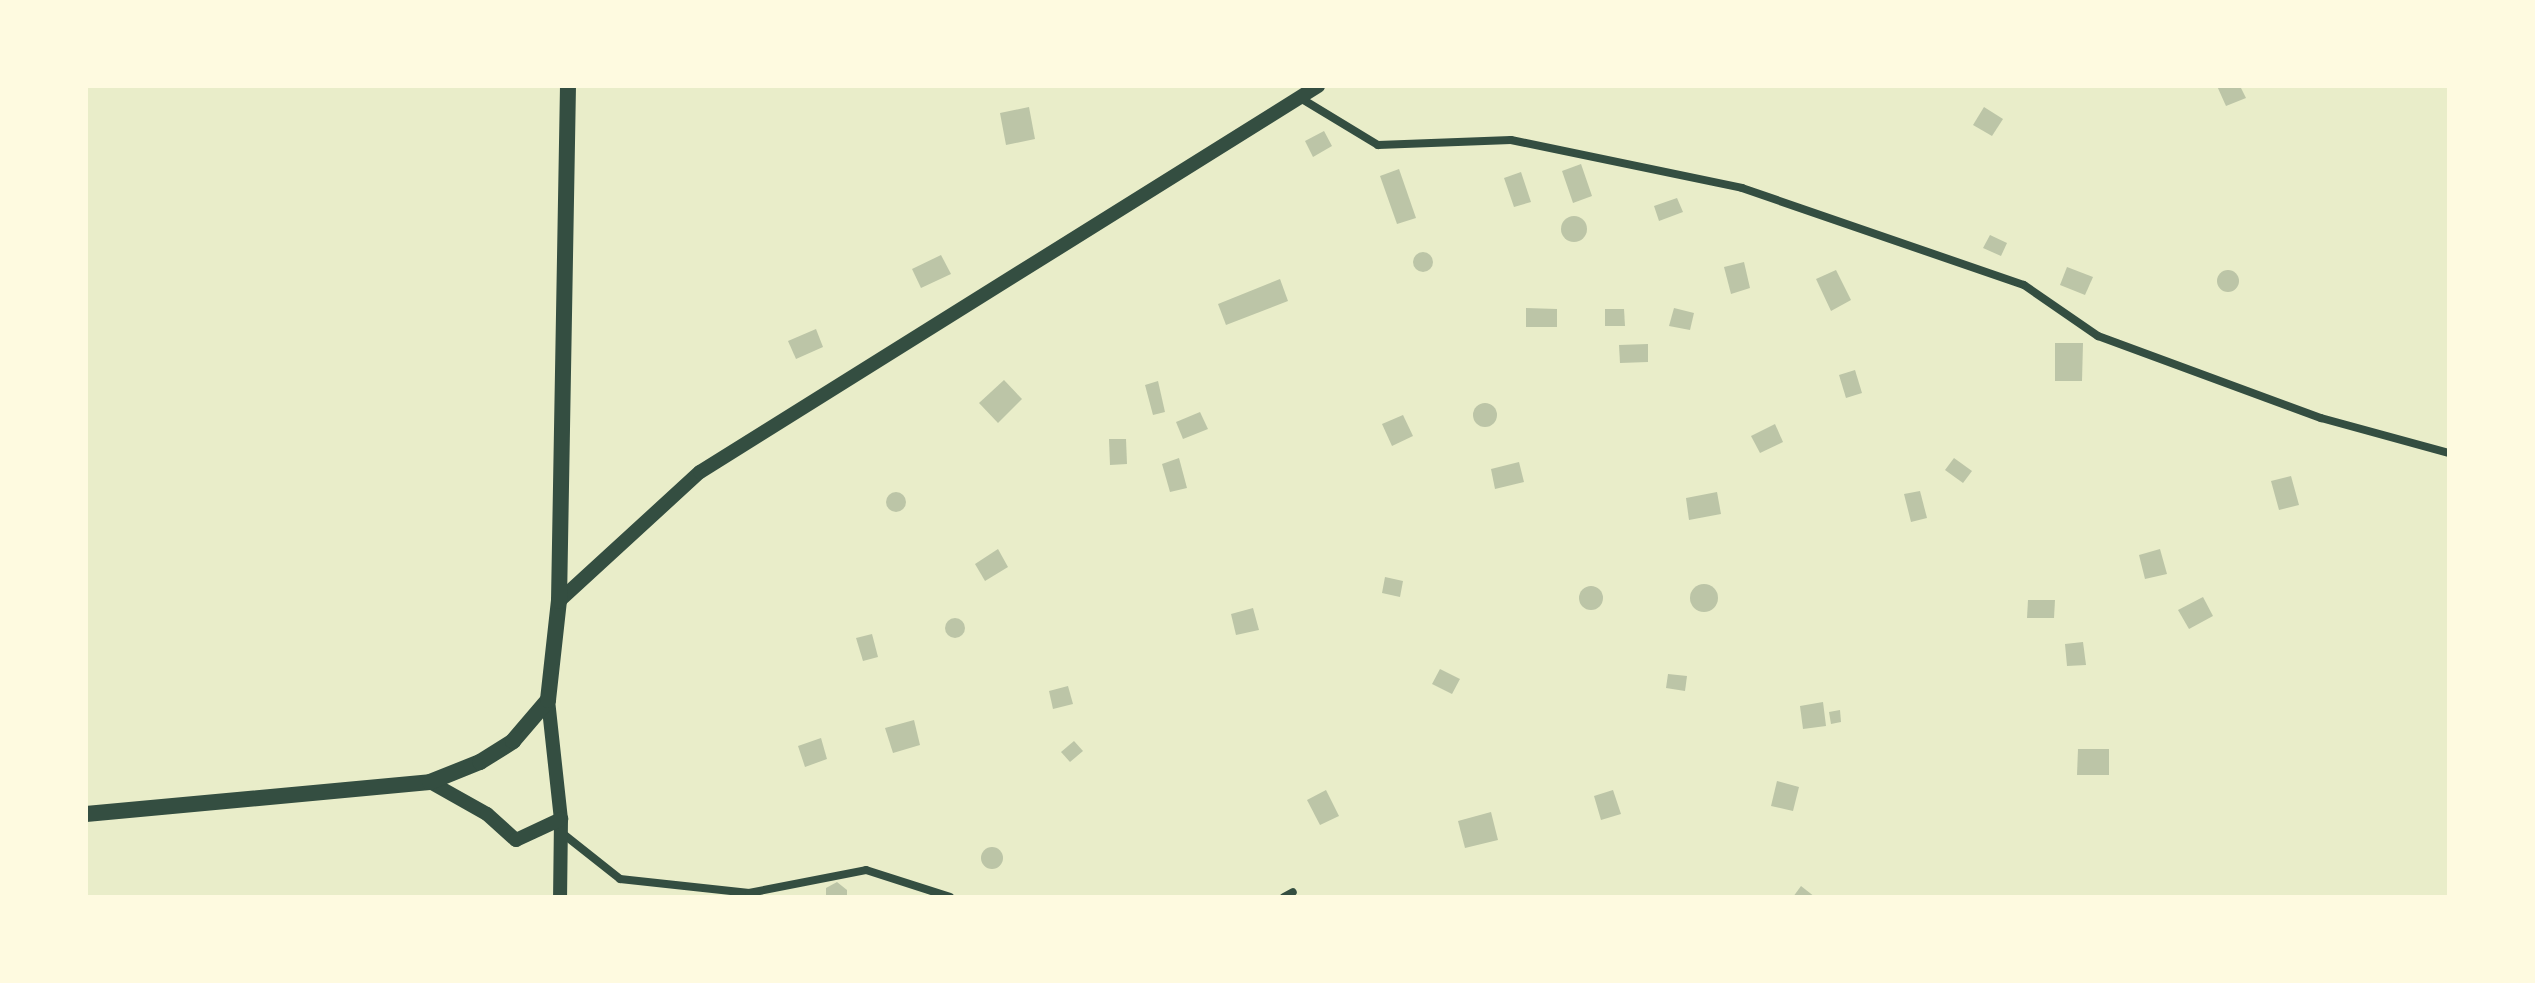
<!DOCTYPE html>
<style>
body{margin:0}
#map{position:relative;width:2535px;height:983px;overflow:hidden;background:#e9edc9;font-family:"Zilla Slab",serif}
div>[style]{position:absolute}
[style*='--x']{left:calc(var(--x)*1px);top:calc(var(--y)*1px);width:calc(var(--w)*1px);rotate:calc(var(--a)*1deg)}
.building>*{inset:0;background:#bcc5a7}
.round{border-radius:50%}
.minor>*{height:8px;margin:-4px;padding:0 4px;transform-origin:4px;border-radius:4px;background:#344e41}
.tertiary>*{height:14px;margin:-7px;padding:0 7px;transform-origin:7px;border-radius:7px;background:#344e41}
.secondary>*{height:16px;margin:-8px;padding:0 8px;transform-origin:8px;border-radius:8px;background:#344e41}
span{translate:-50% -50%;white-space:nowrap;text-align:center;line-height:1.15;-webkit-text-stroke:8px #fefae0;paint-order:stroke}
.frame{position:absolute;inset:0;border:88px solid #fefae0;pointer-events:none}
</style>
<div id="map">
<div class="building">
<div style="clip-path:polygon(2217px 86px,2240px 86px,2246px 98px,2226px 106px)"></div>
<div style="clip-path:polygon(1029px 107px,1035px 139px,1006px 145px,1000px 113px)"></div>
<div style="clip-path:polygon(1984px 107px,2003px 119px,1992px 136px,1973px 125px)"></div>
<div style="clip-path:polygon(1324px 131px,1332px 146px,1313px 157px,1305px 141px)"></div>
<div style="clip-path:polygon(1581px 164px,1592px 196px,1573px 203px,1562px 171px)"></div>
<div style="clip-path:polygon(1399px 169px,1416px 218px,1397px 224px,1380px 176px)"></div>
<div style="clip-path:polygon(1521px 172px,1531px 202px,1514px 207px,1504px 178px)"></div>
<div style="clip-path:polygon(1677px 198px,1683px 212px,1659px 221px,1654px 206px)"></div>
<div class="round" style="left:1561px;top:216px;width:26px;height:26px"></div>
<div style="clip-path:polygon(1990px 235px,2007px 243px,2001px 256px,1983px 248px)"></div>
<div class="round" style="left:1413px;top:252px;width:20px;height:20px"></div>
<div style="clip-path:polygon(941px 255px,951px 274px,921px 288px,912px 269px)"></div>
<div style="clip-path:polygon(1744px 262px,1750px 288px,1731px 294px,1724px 267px)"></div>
<div style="clip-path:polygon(2067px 267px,2093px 277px,2085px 295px,2060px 285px)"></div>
<div style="clip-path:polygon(1836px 270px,1851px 300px,1831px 311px,1816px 279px)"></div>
<div class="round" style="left:2217px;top:270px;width:22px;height:22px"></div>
<div style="clip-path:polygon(1280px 279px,1288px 301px,1226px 325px,1218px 304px)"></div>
<div style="clip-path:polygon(1526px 308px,1557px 309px,1557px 327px,1526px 327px)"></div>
<div style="clip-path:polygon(1674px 308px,1694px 313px,1690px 330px,1669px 326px)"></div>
<div style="clip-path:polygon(1605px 309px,1624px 309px,1625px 326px,1605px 326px)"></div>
<div style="clip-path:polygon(816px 329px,823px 347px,796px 359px,788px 341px)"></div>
<div style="clip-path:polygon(2055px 343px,2083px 343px,2082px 381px,2055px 381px)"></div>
<div style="clip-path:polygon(1648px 344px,1648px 362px,1620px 363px,1619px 345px)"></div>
<div style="clip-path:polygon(1855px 370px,1862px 393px,1846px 398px,1839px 375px)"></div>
<div style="clip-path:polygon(1004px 380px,1022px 399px,998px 423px,979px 403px)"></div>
<div style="clip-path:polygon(1158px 381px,1165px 412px,1153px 415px,1145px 385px)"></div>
<div class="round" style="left:1473px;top:403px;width:24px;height:24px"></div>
<div style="clip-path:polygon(1200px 412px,1208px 429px,1183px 439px,1176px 422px)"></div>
<div style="clip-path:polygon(1403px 415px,1413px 436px,1392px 446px,1382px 424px)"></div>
<div style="clip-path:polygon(1775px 424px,1783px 442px,1760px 453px,1751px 436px)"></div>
<div style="clip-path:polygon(1109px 439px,1126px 439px,1127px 464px,1110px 465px)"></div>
<div style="clip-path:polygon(1179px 458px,1187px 488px,1170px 492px,1162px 464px)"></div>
<div style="clip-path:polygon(1954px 458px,1972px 471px,1963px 483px,1945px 470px)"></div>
<div style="clip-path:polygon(1519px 462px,1524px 482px,1495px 489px,1491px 469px)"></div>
<div style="clip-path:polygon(2291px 476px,2299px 505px,2279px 510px,2271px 481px)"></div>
<div style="clip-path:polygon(1920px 491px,1927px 518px,1911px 522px,1904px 494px)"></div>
<div class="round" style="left:886px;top:492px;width:20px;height:20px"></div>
<div style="clip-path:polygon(1717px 492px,1721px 514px,1689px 520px,1686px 498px)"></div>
<div style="clip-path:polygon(998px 549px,1008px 567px,985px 581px,975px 564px)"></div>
<div style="clip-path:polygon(2160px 549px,2167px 574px,2145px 579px,2139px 555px)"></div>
<div style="clip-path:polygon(1385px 577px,1403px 581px,1400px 597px,1382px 593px)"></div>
<div class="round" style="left:1690px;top:584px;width:28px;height:28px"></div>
<div class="round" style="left:1579px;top:586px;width:24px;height:24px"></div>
<div style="clip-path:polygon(2203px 597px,2213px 616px,2189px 629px,2178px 610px)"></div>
<div style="clip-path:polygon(2028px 600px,2055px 600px,2054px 618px,2027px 618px)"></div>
<div style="clip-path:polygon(1253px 608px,1259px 630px,1236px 635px,1231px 614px)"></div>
<div class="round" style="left:945px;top:618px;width:20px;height:20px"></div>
<div style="clip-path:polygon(872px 634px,878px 657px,863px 661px,856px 638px)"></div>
<div style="clip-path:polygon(2083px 642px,2086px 665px,2067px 666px,2065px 644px)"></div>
<div style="clip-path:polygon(1440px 669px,1460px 679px,1452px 694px,1432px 684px)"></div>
<div style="clip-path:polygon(1668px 674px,1687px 676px,1685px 691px,1666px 688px)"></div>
<div style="clip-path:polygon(1068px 686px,1073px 704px,1053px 709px,1049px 691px)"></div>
<div style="clip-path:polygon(1823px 702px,1826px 726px,1803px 729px,1800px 706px)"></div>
<div style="clip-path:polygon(1840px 710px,1841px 722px,1831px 724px,1829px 712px)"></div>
<div style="clip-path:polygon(914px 720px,920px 745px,893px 753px,885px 728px)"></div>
<div style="clip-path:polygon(821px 738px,827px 759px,805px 767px,798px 746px)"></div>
<div style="clip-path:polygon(1074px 741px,1083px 751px,1070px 762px,1061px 752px)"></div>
<div style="clip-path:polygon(2078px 749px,2109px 749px,2109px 775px,2077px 775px)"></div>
<div style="clip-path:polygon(1777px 781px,1799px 787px,1793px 811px,1771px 806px)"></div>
<div style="clip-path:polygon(1326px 790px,1339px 816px,1320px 825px,1307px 800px)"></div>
<div style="clip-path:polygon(1613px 790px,1621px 814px,1601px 820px,1594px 796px)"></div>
<div style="clip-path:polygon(1491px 812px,1498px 840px,1465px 848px,1458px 821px)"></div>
<div class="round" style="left:981px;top:847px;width:22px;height:22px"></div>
<div style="clip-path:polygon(837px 882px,847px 890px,847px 897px,826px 897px,826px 888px)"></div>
<div style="clip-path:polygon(1801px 886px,1815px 897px,1793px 897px)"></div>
</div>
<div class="minor">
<div style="--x:1302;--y:99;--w:89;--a:31.2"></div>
<div style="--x:1378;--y:145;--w:133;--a:-2.2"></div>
<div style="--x:1511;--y:140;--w:236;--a:11.7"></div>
<div style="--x:1742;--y:188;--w:298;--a:19"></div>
<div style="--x:2024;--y:285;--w:90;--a:34.6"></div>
<div style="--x:2098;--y:336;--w:238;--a:20.2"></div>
<div style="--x:2321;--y:418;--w:133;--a:15.3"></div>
<div style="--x:562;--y:833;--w:74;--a:38.4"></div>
<div style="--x:620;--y:879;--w:130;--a:6.2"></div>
<div style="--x:749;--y:893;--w:119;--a:-11.1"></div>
<div style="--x:866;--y:870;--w:88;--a:17.8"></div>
<div style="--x:1284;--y:897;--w:10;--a:-29"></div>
</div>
<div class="tertiary">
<div style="--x:559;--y:601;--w:191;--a:-42.5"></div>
<div style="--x:700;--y:472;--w:729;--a:-31.99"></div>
<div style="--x:548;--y:700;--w:120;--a:83.8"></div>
<div style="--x:561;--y:819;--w:78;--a:90.7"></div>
<div style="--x:430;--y:782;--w:65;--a:29.3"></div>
<div style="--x:487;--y:814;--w:39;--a:42"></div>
<div style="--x:516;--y:840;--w:50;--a:-25"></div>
</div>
<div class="secondary">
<div style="--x:86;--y:814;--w:345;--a:-5.3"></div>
<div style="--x:430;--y:782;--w:54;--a:-21.8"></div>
<div style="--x:480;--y:762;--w:39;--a:-32"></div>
<div style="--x:513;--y:741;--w:54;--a:-49.5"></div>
<div style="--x:548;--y:700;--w:100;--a:-83.7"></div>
<div style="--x:559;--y:601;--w:515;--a:-89"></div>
</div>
<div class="frame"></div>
</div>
